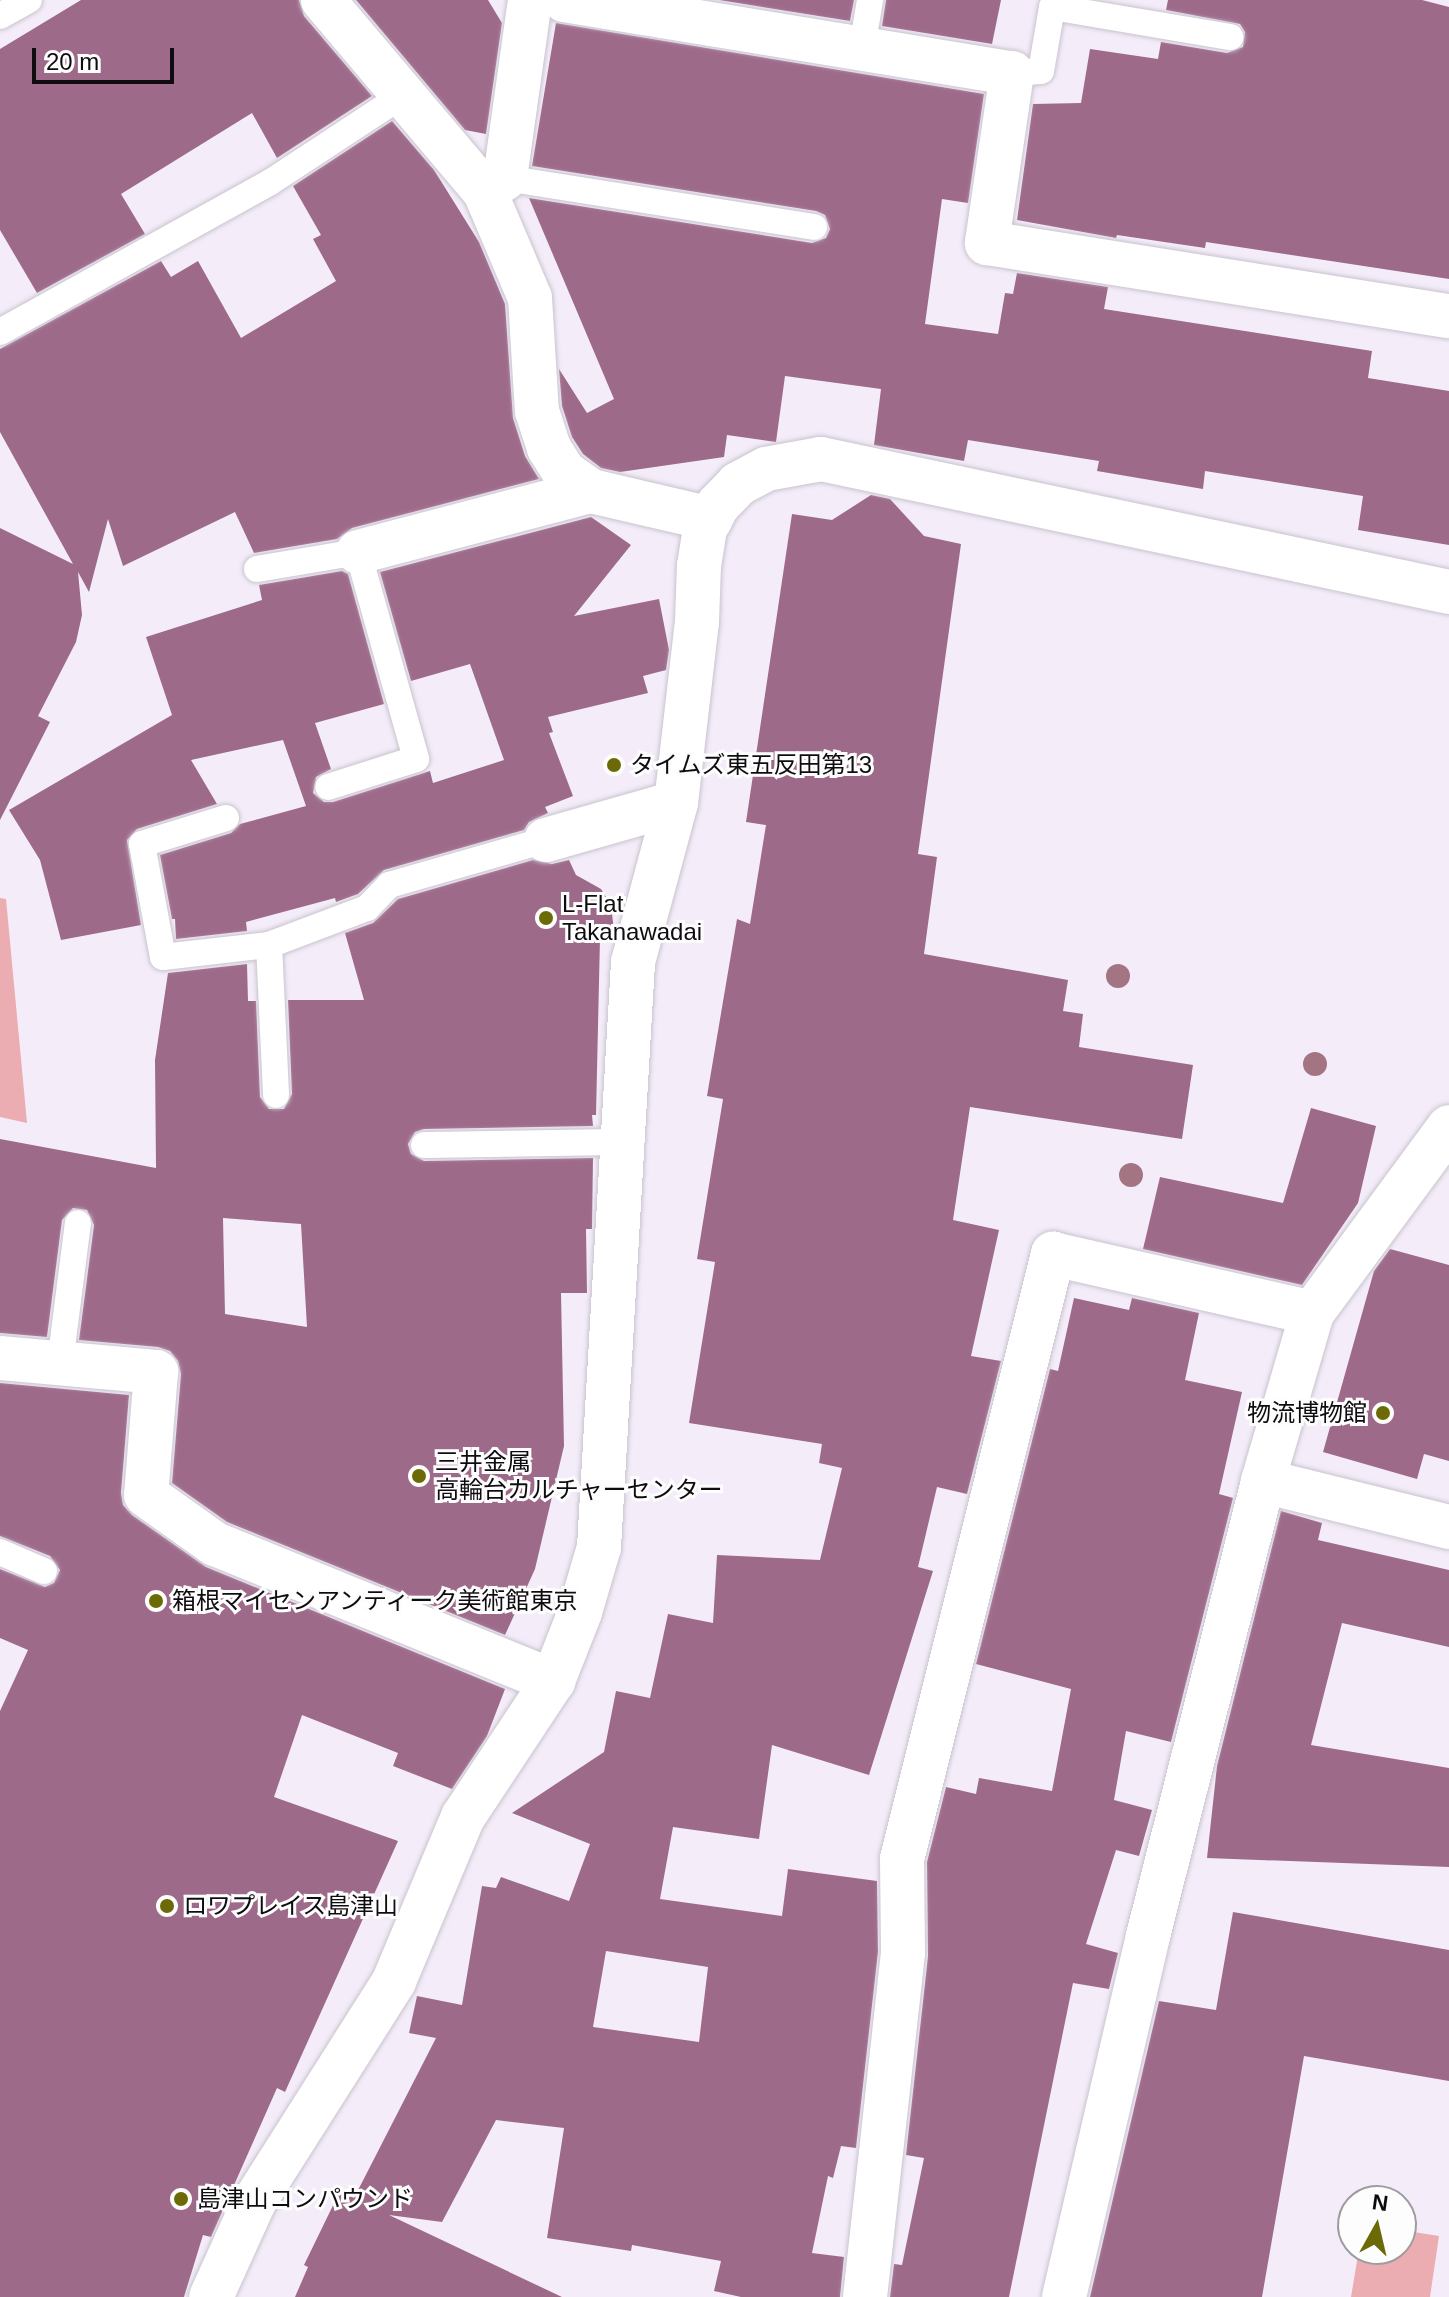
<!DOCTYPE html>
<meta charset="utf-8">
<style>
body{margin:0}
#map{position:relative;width:1449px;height:2297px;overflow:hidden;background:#f4edf9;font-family:Arial,"Noto Sans JP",sans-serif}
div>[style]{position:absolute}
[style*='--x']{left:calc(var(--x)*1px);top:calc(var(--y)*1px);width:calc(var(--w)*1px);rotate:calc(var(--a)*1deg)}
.green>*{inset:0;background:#ecadb2}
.building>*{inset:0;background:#9e6a8a}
.roads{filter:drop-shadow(0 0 2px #c9c3ce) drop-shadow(0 0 2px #c9c3ce)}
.lane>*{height:26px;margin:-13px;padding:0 13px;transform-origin:13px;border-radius:13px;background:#fff}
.street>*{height:44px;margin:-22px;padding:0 22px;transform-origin:22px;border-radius:22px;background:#fff}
.secondary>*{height:44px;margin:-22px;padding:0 22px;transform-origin:22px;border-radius:22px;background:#fff}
.trees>*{width:24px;height:24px;margin:-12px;border-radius:50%;background:#a37583}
.dots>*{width:22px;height:22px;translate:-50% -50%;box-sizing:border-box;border:4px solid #fdfdfd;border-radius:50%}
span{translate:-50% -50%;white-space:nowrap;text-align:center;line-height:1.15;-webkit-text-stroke:6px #fdfdfd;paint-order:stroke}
.poi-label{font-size:24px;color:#0f0c10}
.left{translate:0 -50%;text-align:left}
.right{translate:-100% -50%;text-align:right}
.north{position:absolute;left:1337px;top:2185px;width:80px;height:80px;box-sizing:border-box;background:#fdfdfd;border:2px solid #9e9d9e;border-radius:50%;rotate:8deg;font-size:22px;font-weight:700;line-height:32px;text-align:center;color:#0f0c10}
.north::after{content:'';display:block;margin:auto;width:28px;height:36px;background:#6c6a07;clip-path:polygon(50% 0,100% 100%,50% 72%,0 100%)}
.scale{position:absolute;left:32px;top:48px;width:142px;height:36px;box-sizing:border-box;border:4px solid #0f0c10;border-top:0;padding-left:10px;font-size:24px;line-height:28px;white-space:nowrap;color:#0f0c10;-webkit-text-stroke:6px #fdfdfd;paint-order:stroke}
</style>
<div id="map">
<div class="green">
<div style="clip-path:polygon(0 898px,6px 899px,27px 1123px,0 1117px)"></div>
<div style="clip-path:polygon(1401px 2230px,1439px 2236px,1430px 2297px,1351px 2297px,1359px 2249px,1401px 2249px)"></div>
</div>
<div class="building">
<div style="clip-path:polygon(81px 0,299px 0,304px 16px,372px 96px,277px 158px,252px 113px,121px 194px,145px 234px,37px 293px,0 230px,0 49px)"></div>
<div style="clip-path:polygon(356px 0,488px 0,502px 23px,486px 134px,465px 130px)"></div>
<div style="clip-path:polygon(719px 0,854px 0,850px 21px)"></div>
<div style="clip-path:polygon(886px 0,1001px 0,992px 44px,882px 26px)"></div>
<div style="clip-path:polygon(1168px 0,1422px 0,1449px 7px,1449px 279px,1206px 242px,1205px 248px,1117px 235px,1116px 238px,1017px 220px,1033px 104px,1081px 103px,1090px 49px,1158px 59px,1161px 42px,1227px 53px,1243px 47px,1245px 32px,1240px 24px,1166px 10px)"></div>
<div style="clip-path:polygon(556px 23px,984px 94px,968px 203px,942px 199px,925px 324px,998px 334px,1005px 293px,1013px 294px,1017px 273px,1108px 287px,1104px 309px,1372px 351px,1368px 378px,1449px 391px,1449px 545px,1358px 530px,1363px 496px,1205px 471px,1203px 489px,1097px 471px,1099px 461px,968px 440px,964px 461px,874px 445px,881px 389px,785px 376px,776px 442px,727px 435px,724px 457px,620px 472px,601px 468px,583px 454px,572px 437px,562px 406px,559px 369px,587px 413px,614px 399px,529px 198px,812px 243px,826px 238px,830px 229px,825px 215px,816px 211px,532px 166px)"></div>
<div style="clip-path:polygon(392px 121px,434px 170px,479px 242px,505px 304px,513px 418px,525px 456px,539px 479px,352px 528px,337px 539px,254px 553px,235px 512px,123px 566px,108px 519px,89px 592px,78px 572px,82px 615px,76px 642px,38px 716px,50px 722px,0 820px,0 528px,73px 564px,0 432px,0 349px,161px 261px,171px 277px,198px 261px,241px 338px,336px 281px,313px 239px,321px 235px,293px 186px)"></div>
<div style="clip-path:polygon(evenodd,871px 495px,890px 499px,924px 536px,961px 544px,918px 854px,937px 857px,924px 954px,1068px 980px,1063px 1011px,1083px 1014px,1079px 1047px,1193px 1065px,1182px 1139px,970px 1107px,953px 1220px,999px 1230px,971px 1356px,1001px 1361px,967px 1494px,937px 1487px,918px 1567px,933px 1571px,869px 1775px,772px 1745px,759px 1839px,673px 1827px,660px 1899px,782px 1916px,788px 1869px,877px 1881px,878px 1952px,856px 2148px,841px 2146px,833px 2178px,828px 2176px,812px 2253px,844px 2257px,840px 2297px,741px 2297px,714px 2291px,721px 2261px,632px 2245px,631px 2251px,547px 2238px,564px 2128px,496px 2120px,442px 2222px,389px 2215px,562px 2297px,295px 2297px,308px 2267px,304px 2265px,340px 2191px,354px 2198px,436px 2038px,409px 2033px,417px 1996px,462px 2005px,482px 1886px,496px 1888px,501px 1877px,569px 1901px,590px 1844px,512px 1813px,604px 1752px,616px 1691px,650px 1698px,668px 1614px,713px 1623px,717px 1555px,820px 1560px,842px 1468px,819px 1463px,822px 1444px,689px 1423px,715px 1262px,697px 1259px,723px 1099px,707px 1096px,737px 919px,750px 924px,766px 825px,746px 822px,792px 514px,832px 520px,871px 495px,606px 1951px,708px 1967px,699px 2042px,593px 2027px,606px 1951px)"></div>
<div style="clip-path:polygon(591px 517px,631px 545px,574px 616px,659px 599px,669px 650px,666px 670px,643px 676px,648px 693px,548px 717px,553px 732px,549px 733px,573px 796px,545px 807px,548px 813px,529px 822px,524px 830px,384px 870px,358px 894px,336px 902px,335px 898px,246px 922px,247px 931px,176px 939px,175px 919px,172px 919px,160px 855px,231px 833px,240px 824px,306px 806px,283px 740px,191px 760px,217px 804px,137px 829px,127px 840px,141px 925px,61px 940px,40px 860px,9px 810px,172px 715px,146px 637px,262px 600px,259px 585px,342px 571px,348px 574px,384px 704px,315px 723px,331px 769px,316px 777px,313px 793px,324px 802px,333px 802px,430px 771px,433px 783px,504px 760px,470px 664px,411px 681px,380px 572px)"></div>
<div style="clip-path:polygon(evenodd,533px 860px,552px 864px,569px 860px,576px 875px,601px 889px,611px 905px,614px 931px,600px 938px,596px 1115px,592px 1115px,593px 1126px,424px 1129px,415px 1132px,408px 1144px,411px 1154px,424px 1161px,593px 1158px,592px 1229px,586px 1229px,587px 1293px,561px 1293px,564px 1446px,535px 1569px,505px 1635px,227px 1522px,172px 1483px,181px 1374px,178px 1361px,170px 1351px,158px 1347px,79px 1340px,94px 1225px,87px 1210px,73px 1208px,62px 1220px,47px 1337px,0 1333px,0 1139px,156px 1168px,155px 1060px,168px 973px,247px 964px,248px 1001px,256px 1001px,260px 1097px,269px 1109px,284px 1109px,292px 1094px,288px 1000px,364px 1000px,345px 933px,373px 923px,398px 899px,533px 860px,223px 1218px,301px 1224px,307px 1327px,225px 1314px,223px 1218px)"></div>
<div style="clip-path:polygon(1311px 1108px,1376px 1126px,1358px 1203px,1302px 1285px,1143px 1249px,1160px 1177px,1283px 1203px)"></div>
<div style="clip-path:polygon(1390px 1249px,1449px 1265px,1449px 1461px,1424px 1454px,1417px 1479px,1323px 1452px,1374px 1271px)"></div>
<div style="clip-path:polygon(1074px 1298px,1129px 1310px,1132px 1298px,1199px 1313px,1185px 1380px,1242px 1392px,1219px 1494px,1233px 1498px,1171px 1742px,1126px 1731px,1114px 1800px,1152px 1810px,1139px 1856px,1116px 1850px,1086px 1944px,1118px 1953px,1109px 1989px,1073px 1983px,1009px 2297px,890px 2297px,894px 2264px,902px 2265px,924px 2158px,906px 2155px,928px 1956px,927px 1862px,946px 1787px,976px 1794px,979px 1778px,1052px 1791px,1071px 1689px,976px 1664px,1050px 1369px,1058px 1371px)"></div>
<div style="clip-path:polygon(0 1383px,129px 1395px,121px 1493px,123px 1505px,132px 1515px,206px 1567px,505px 1689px,487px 1736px,452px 1789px,393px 1766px,398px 1753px,302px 1715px,274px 1797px,398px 1841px,285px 2092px,277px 2088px,211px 2237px,203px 2235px,184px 2297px,0 2297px,0 1711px,28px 1650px,0 1638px,0 1569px,45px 1587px,54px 1583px,60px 1570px,50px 1556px,0 1536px)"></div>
<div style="clip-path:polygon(1281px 1511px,1322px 1523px,1318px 1540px,1449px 1570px,1449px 1647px,1342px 1623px,1311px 1745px,1449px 1768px,1449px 1867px,1207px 1858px,1217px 1766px)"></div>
<div style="clip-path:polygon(1233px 1912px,1449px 1950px,1449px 2081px,1304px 2056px,1262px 2297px,1090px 2297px,1159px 2001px,1216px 2010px)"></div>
</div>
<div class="roads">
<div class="lane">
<div style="--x:0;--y:16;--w:33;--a:-29"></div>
<div style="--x:862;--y:48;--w:49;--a:-80.5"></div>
<div style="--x:1012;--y:73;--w:29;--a:-4"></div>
<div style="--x:1041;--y:71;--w:65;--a:-80.2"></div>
<div style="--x:1052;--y:7;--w:181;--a:9.6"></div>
<div style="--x:505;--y:178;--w:313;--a:9"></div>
<div style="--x:0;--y:332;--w:308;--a:-29"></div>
<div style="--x:269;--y:183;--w:160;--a:-33.3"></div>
<div style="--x:257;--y:569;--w:102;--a:-9.6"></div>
<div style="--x:358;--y:552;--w:215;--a:74.3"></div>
<div style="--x:416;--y:759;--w:92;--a:162.3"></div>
<div style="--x:226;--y:818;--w:88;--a:162.8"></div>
<div style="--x:142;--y:844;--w:115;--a:79.5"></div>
<div style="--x:163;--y:957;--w:107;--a:-6.5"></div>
<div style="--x:269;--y:945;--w:150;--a:87.3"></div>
<div style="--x:269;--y:945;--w:105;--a:-20.7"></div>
<div style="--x:367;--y:908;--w:32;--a:-46"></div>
<div style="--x:389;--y:885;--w:163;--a:-16"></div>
<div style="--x:424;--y:1145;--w:196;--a:-0.9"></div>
<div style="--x:60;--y:1363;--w:141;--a:-82.7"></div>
<div style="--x:0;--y:1552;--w:48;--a:23.4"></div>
</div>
<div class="street">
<div style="--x:323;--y:0;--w:251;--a:49.8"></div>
<div style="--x:485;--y:192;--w:115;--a:67"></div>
<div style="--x:530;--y:298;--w:113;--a:86.5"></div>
<div style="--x:537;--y:411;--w:39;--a:72"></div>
<div style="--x:549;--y:448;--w:28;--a:58"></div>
<div style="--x:564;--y:472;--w:33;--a:35"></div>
<div style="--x:591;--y:491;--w:123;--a:13.1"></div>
<div style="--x:564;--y:0;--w:454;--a:9.3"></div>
<div style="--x:1012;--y:73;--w:172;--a:98.4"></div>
<div style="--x:987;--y:243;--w:468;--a:9"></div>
<div style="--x:485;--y:192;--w:24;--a:-35"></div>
<div style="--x:505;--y:178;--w:180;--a:-82"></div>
<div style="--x:358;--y:552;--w:241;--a:-14.7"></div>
<div style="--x:546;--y:840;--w:135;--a:-15.9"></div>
<div style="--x:0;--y:1358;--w:157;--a:5.1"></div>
<div style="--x:156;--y:1372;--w:123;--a:94.6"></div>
<div style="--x:146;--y:1495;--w:85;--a:35.4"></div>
<div style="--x:215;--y:1544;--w:365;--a:22.1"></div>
<div style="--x:1263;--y:1481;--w:192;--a:13.9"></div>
<div style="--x:865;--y:2297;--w:346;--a:-83.7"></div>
<div style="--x:903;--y:1953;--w:94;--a:-90.6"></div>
<div style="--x:902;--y:1859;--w:624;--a:-75.99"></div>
<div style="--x:1053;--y:1254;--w:266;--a:12.8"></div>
<div style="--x:1064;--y:2297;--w:371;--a:-76.9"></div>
<div style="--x:1148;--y:1936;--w:469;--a:-75.8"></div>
<div style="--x:1263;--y:1481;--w:175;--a:-73.7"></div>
<div style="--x:1312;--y:1313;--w:231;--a:-53.6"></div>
</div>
<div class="secondary">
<div style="--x:211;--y:2297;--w:104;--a:-65.6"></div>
<div style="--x:254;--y:2202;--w:262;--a:-57.6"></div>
<div style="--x:394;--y:1981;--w:178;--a:-67.2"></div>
<div style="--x:463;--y:1817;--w:163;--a:-56.5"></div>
<div style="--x:553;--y:1681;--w:74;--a:-68.6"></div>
<div style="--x:580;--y:1612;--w:68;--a:-73.7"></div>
<div style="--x:599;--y:1547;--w:586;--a:-86.67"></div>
<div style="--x:633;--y:962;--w:165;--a:-74.9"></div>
<div style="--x:676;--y:803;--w:182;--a:-83.4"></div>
<div style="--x:697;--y:622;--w:56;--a:-88"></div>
<div style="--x:699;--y:566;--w:37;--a:-81"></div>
<div style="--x:705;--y:529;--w:27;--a:-62"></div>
<div style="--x:718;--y:505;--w:29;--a:-46"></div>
<div style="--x:738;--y:484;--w:32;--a:-28"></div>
<div style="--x:766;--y:469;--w:56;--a:-10.3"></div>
<div style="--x:821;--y:459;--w:642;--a:11.96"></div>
</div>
</div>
<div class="trees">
<div style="left:1118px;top:976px"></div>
<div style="left:1315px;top:1064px"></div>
<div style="left:1131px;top:1175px"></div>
</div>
<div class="dots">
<div style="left:614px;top:765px;background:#6c6a07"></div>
<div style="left:546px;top:918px;background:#6c6a07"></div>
<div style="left:1383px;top:1413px;background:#6c6a07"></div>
<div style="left:419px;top:1476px;background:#6c6a07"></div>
<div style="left:156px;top:1601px;background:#6c6a07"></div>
<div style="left:167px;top:1906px;background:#6c6a07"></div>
<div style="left:181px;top:2199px;background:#6c6a07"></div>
</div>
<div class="poi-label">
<span class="left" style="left:630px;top:765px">タイムズ東五反田第13</span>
<span class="left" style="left:562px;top:918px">L-Flat<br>Takanawadai</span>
<span class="right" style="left:1367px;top:1413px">物流博物館</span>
<span class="left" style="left:435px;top:1476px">三井金属<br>高輪台カルチャーセンター</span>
<span class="left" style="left:172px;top:1601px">箱根マイセンアンティーク美術館東京</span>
<span class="left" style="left:183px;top:1906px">ロワプレイス島津山</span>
<span class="left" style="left:197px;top:2199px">島津山コンパウンド</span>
</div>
<div class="north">N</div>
<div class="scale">20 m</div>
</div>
